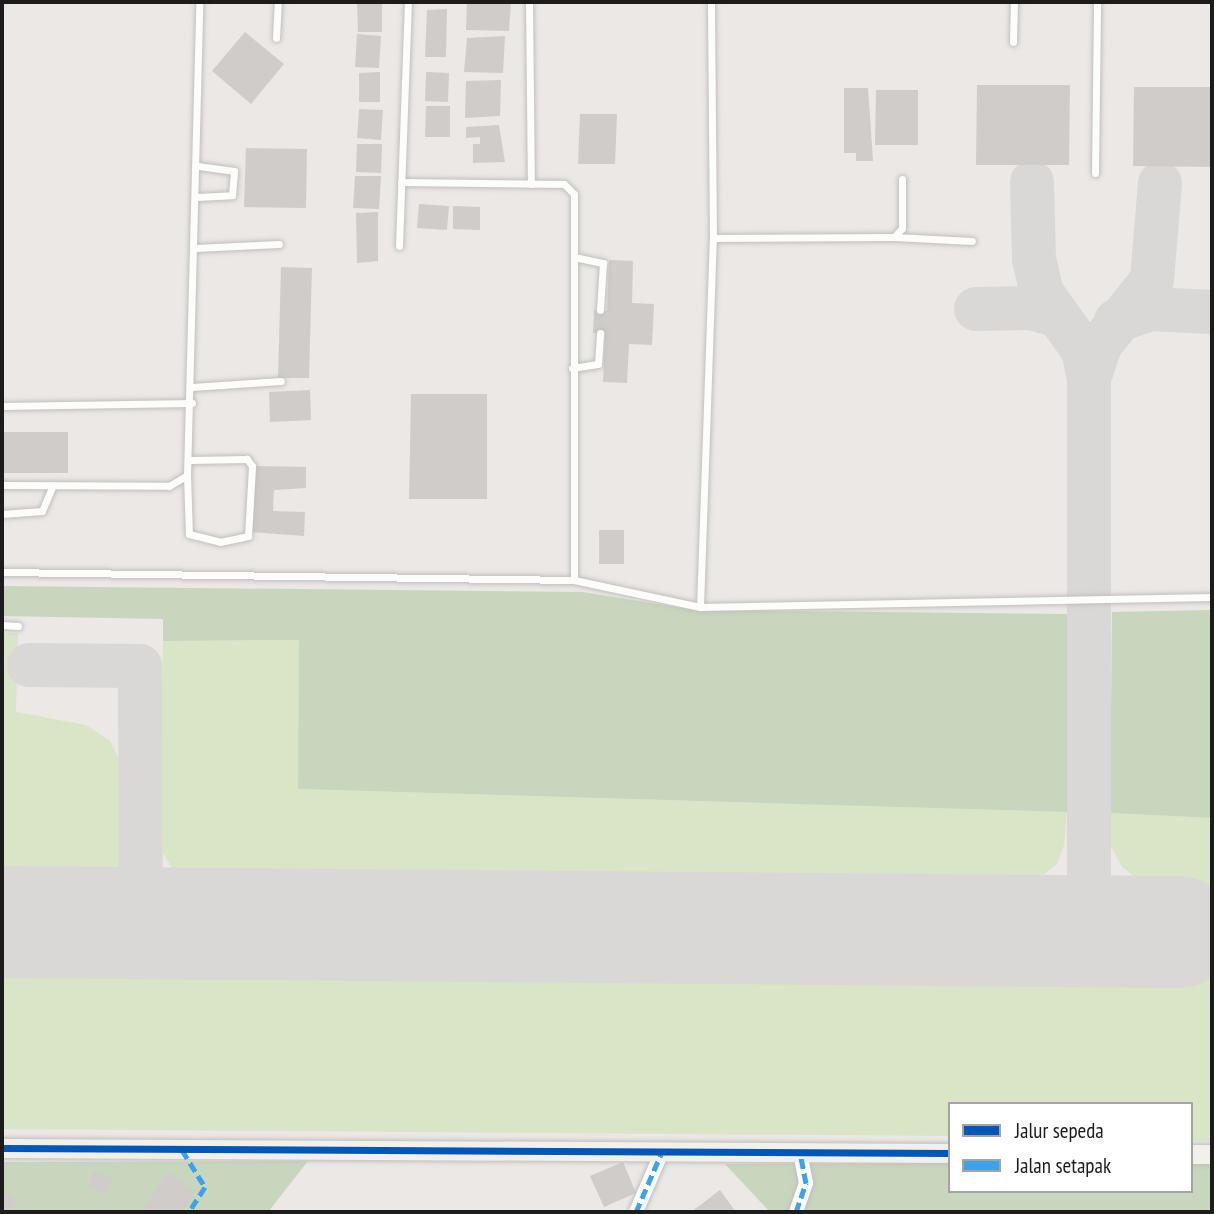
<!DOCTYPE html>
<style>
body{margin:0}
#map{position:relative;width:1214px;height:1214px;overflow:hidden;background:#ebe8e5;font-family:"PT Sans Narrow",sans-serif}
div>[style]{position:absolute}
[style*='--x']{left:calc(var(--x)*1px);top:calc(var(--y)*1px);width:calc(var(--w)*1px);rotate:calc(var(--a)*1deg)}
.grass>*{inset:0;background:#dae5c7}
.forest>*{inset:0;background:#c8d6bd}
.taxiway>*{height:44px;margin:-22px;padding:0 22px;transform-origin:22px;border-radius:22px;background:#dad8d6}
.runway>*{height:112px;margin:-56px;padding:0 56px;transform-origin:56px;border-radius:56px;background:#dad8d6}
.building>*{inset:0;background:#cfccca}
.roads{filter:drop-shadow(0 0 2px #c0bfbd) drop-shadow(0 0 2px #c0bfbd)}
.lane>*{height:7px;margin:-3.5px;padding:0 3.5px;transform-origin:3.5px;border-radius:3.5px;background:#fcfcfb}
.street>*{height:14px;margin:-7px;padding:0 7px;transform-origin:7px;border-radius:7px;background:#fcfcfb}
.secondary>*{height:19px;margin:-9.5px;padding:0 9.5px;transform-origin:9.5px;border-radius:9.5px;background:#f2f0ea}
.quiet>*{height:5px;margin-top:-2.5px;transform-origin:0;background:repeating-linear-gradient(90deg,#3da2ea 0 10px,transparent 0 15px)}
.cycleway>*{height:7px;margin:-3.5px;padding:0 3.5px;transform-origin:3.5px;border-radius:3.5px;background:#0057b8}
span{translate:-50% -50%;white-space:nowrap;text-align:center;line-height:1.15;-webkit-text-stroke:6px #fff;paint-order:stroke}
.frame{position:absolute;inset:0;border:4px solid #1c1c1c;pointer-events:none}
.legend{position:absolute;left:948px;top:1102px;width:245px;height:91px;box-sizing:border-box;background:#fff;border:2px solid #a4a4a4;margin:0;padding:9px 12px;list-style:none;font-size:21px;color:#1c1c1c}
.legend li{display:flex;align-items:center;gap:14px;height:35px}
.legend b{width:35px;border:2px solid #a4a4a4}
</style>
<div id="map">
<div class="grass">
<div style="clip-path:polygon(2px 633px,18px 633px,16px 712px,86px 725px,110px 741px,127px 776px,127px 822px,120px 867px,112px 880px,76px 902px,2px 901px)"></div>
<div style="clip-path:polygon(299px 640px,299px 789px,1067px 812px,1064px 845px,1057px 864px,1025px 889px,978px 890px,937px 912px,208px 902px,185px 889px,158px 845px,163px 641px)"></div>
<div style="clip-path:polygon(1110px 813px,1212px 818px,1212px 1141px,1191px 1141px,1191px 1104px,950px 1104px,950px 1136px,2px 1129px,2px 944px,935px 951px,977px 969px,1178px 976px,1179px 887px,1149px 888px,1122px 867px,1111px 846px)"></div>
</div>
<div class="forest">
<div style="clip-path:polygon(2px 586px,582px 592px,695px 610px,1069px 614px,1067px 812px,298px 789px,299px 640px,163px 641px,163px 619px,2px 616px)"></div>
<div style="clip-path:polygon(1212px 610px,1212px 818px,1110px 813px,1112px 612px)"></div>
<div style="clip-path:polygon(308px 1161px,268px 1212px,2px 1212px,2px 1162px)"></div>
<div style="clip-path:polygon(950px 1163px,950px 1191px,1191px 1191px,1191px 1163px,1212px 1163px,1212px 1212px,770px 1212px,725px 1164px)"></div>
</div>
<div class="taxiway">
<div style="--x:1032;--y:182;--w:77;--a:88.5"></div>
<div style="--x:1034;--y:259;--w:35;--a:77"></div>
<div style="--x:1042;--y:293;--w:70;--a:54.3"></div>
<div style="--x:1083;--y:350;--w:30;--a:78"></div>
<div style="--x:1089;--y:379;--w:552;--a:90"></div>
<div style="--x:976;--y:309;--w:54;--a:-1.1"></div>
<div style="--x:1030;--y:308;--w:28;--a:15"></div>
<div style="--x:1116;--y:321;--w:36;--a:-19"></div>
<div style="--x:1150;--y:309;--w:62;--a:2.8"></div>
<div style="--x:1089;--y:379;--w:36;--a:-72"></div>
<div style="--x:1100;--y:345;--w:83;--a:-51.3"></div>
<div style="--x:1152;--y:280;--w:97;--a:-85.3"></div>
<div style="--x:29;--y:665;--w:111;--a:0.5"></div>
<div style="--x:140;--y:666;--w:257;--a:89.8"></div>
</div>
<div class="runway">
<div style="--x:2;--y:922;--w:1177;--a:0.49"></div>
</div>
<div class="building">
<div style="clip-path:polygon(357px 2px,382px 2px,382px 32px,358px 32px)"></div>
<div style="clip-path:polygon(467px 2px,511px 2px,509px 31px,466px 30px)"></div>
<div style="clip-path:polygon(447px 9px,446px 57px,425px 57px,427px 10px)"></div>
<div style="clip-path:polygon(245px 32px,284px 64px,251px 104px,212px 71px)"></div>
<div style="clip-path:polygon(357px 34px,381px 36px,379px 68px,355px 67px)"></div>
<div style="clip-path:polygon(505px 36px,503px 73px,464px 72px,467px 38px)"></div>
<div style="clip-path:polygon(380px 72px,380px 102px,359px 102px,359px 73px)"></div>
<div style="clip-path:polygon(426px 72px,449px 73px,448px 102px,425px 101px)"></div>
<div style="clip-path:polygon(501px 80px,500px 116px,465px 118px,466px 81px)"></div>
<div style="clip-path:polygon(977px 85px,1070px 85px,1069px 165px,976px 165px)"></div>
<div style="clip-path:polygon(1134px 87px,1212px 87px,1212px 167px,1133px 166px)"></div>
<div style="clip-path:polygon(844px 88px,868px 88px,873px 161px,856px 161px,856px 153px,844px 153px)"></div>
<div style="clip-path:polygon(876px 90px,918px 90px,918px 145px,875px 145px)"></div>
<div style="clip-path:polygon(426px 106px,450px 106px,450px 137px,425px 137px)"></div>
<div style="clip-path:polygon(359px 109px,383px 110px,381px 140px,357px 138px)"></div>
<div style="clip-path:polygon(580px 114px,617px 114px,615px 164px,578px 164px)"></div>
<div style="clip-path:polygon(499px 125px,505px 162px,473px 163px,473px 144px,480px 144px,480px 137px,466px 138px,466px 127px)"></div>
<div style="clip-path:polygon(357px 144px,382px 144px,381px 173px,356px 172px)"></div>
<div style="clip-path:polygon(246px 148px,307px 149px,306px 208px,244px 207px)"></div>
<div style="clip-path:polygon(355px 176px,381px 176px,379px 209px,353px 208px)"></div>
<div style="clip-path:polygon(419px 204px,449px 206px,447px 230px,417px 228px)"></div>
<div style="clip-path:polygon(453px 206px,480px 207px,480px 230px,453px 229px)"></div>
<div style="clip-path:polygon(378px 212px,378px 261px,357px 263px,356px 213px)"></div>
<div style="clip-path:polygon(609px 260px,633px 261px,632px 303px,654px 304px,652px 345px,629px 344px,627px 383px,603px 382px,605px 333px,593px 333px,594px 310px,607px 311px)"></div>
<div style="clip-path:polygon(281px 267px,312px 268px,309px 378px,278px 378px)"></div>
<div style="clip-path:polygon(310px 390px,311px 420px,270px 422px,269px 392px)"></div>
<div style="clip-path:polygon(411px 394px,487px 394px,487px 499px,409px 499px)"></div>
<div style="clip-path:polygon(2px 432px,68px 432px,68px 473px,2px 473px)"></div>
<div style="clip-path:polygon(256px 466px,306px 467px,306px 488px,274px 490px,273px 511px,305px 512px,304px 536px,252px 532px)"></div>
<div style="clip-path:polygon(599px 530px,624px 530px,624px 564px,599px 564px)"></div>
<div style="clip-path:polygon(623px 1162px,636px 1193px,604px 1207px,590px 1176px)"></div>
<div style="clip-path:polygon(93px 1172px,112px 1177px,107px 1193px,88px 1188px)"></div>
<div style="clip-path:polygon(168px 1172px,196px 1191px,182px 1212px,141px 1212px)"></div>
<div style="clip-path:polygon(720px 1190px,736px 1212px,691px 1212px)"></div>
<div style="clip-path:polygon(2px 1191px,17px 1201px,9px 1212px,2px 1212px)"></div>
</div>
<div class="roads">
<div class="lane">
<div style="--x:529;--y:2;--w:182;--a:89.4"></div>
<div style="--x:276;--y:38;--w:36;--a:-87"></div>
<div style="--x:1013;--y:42;--w:40;--a:-88.6"></div>
<div style="--x:1095;--y:173;--w:171;--a:-89.3"></div>
<div style="--x:401;--y:182;--w:163;--a:0.7"></div>
<div style="--x:564;--y:184;--w:14;--a:45"></div>
<div style="--x:574;--y:194;--w:386;--a:90"></div>
<div style="--x:197;--y:197;--w:35;--a:-3"></div>
<div style="--x:232;--y:195;--w:24;--a:-85"></div>
<div style="--x:234;--y:171;--w:37;--a:-172"></div>
<div style="--x:894;--y:237;--w:78;--a:2.9"></div>
<div style="--x:713;--y:238;--w:181;--a:-0.3"></div>
<div style="--x:894;--y:237;--w:12;--a:-48"></div>
<div style="--x:902;--y:228;--w:49;--a:-90"></div>
<div style="--x:399;--y:246;--w:244;--a:-87.9"></div>
<div style="--x:195;--y:248;--w:84;--a:-2.7"></div>
<div style="--x:574;--y:257;--w:30;--a:12"></div>
<div style="--x:603;--y:263;--w:47;--a:93.7"></div>
<div style="--x:572;--y:368;--w:26;--a:-9"></div>
<div style="--x:598;--y:364;--w:31;--a:-86"></div>
<div style="--x:192;--y:387;--w:89;--a:-3.9"></div>
<div style="--x:2;--y:406;--w:190;--a:-0.9"></div>
<div style="--x:187;--y:475;--w:59;--a:88.1"></div>
<div style="--x:189;--y:534;--w:32;--a:14"></div>
<div style="--x:220;--y:542;--w:29;--a:-12"></div>
<div style="--x:248;--y:536;--w:70;--a:-86.7"></div>
<div style="--x:252;--y:466;--w:9;--a:-126"></div>
<div style="--x:247;--y:459;--w:56;--a:179"></div>
<div style="--x:2;--y:485;--w:167;--a:0.3"></div>
<div style="--x:169;--y:486;--w:21;--a:-31"></div>
<div style="--x:187;--y:475;--w:473;--a:-88.5"></div>
<div style="--x:2;--y:514;--w:40;--a:-4.3"></div>
<div style="--x:42;--y:511;--w:28;--a:-67"></div>
<div style="--x:2;--y:572;--w:572;--a:0.8"></div>
<div style="--x:574;--y:580;--w:129;--a:12.1"></div>
<div style="--x:700;--y:607;--w:512;--a:-1.12"></div>
<div style="--x:700;--y:607;--w:369;--a:-88"></div>
<div style="--x:713;--y:238;--w:236;--a:-90.5"></div>
<div style="--x:2;--y:625;--w:16;--a:4"></div>
</div>
<div class="street">
<div style="--x:636;--y:1212;--w:63;--a:-66.7"></div>
<div style="--x:796;--y:1212;--w:31;--a:-71"></div>
<div style="--x:806;--y:1183;--w:31;--a:-101"></div>
</div>
<div class="secondary">
<div style="--x:2;--y:1148;--w:948;--a:0.3"></div>
<div style="--x:1191;--y:1154;--w:21;--a:0"></div>
</div>
</div>
<div class="quiet">
<div style="--x:182;--y:1150;--w:44;--a:58.1"></div>
<div style="--x:205;--y:1187;--w:30;--a:123"></div>
<div style="--x:636;--y:1212;--w:63;--a:-66.7"></div>
<div style="--x:796;--y:1212;--w:31;--a:-71"></div>
<div style="--x:806;--y:1183;--w:31;--a:-101"></div>
</div>
<div class="cycleway">
<div style="--x:2;--y:1148;--w:948;--a:0.3"></div>
</div>
<div class="frame"></div>
<ul class="legend">
<li><b style="height:9px;background:#0057b8"></b>Jalur sepeda</li>
<li><b style="height:9px;background:#3da2ea"></b>Jalan setapak</li>
</ul>
</div>
